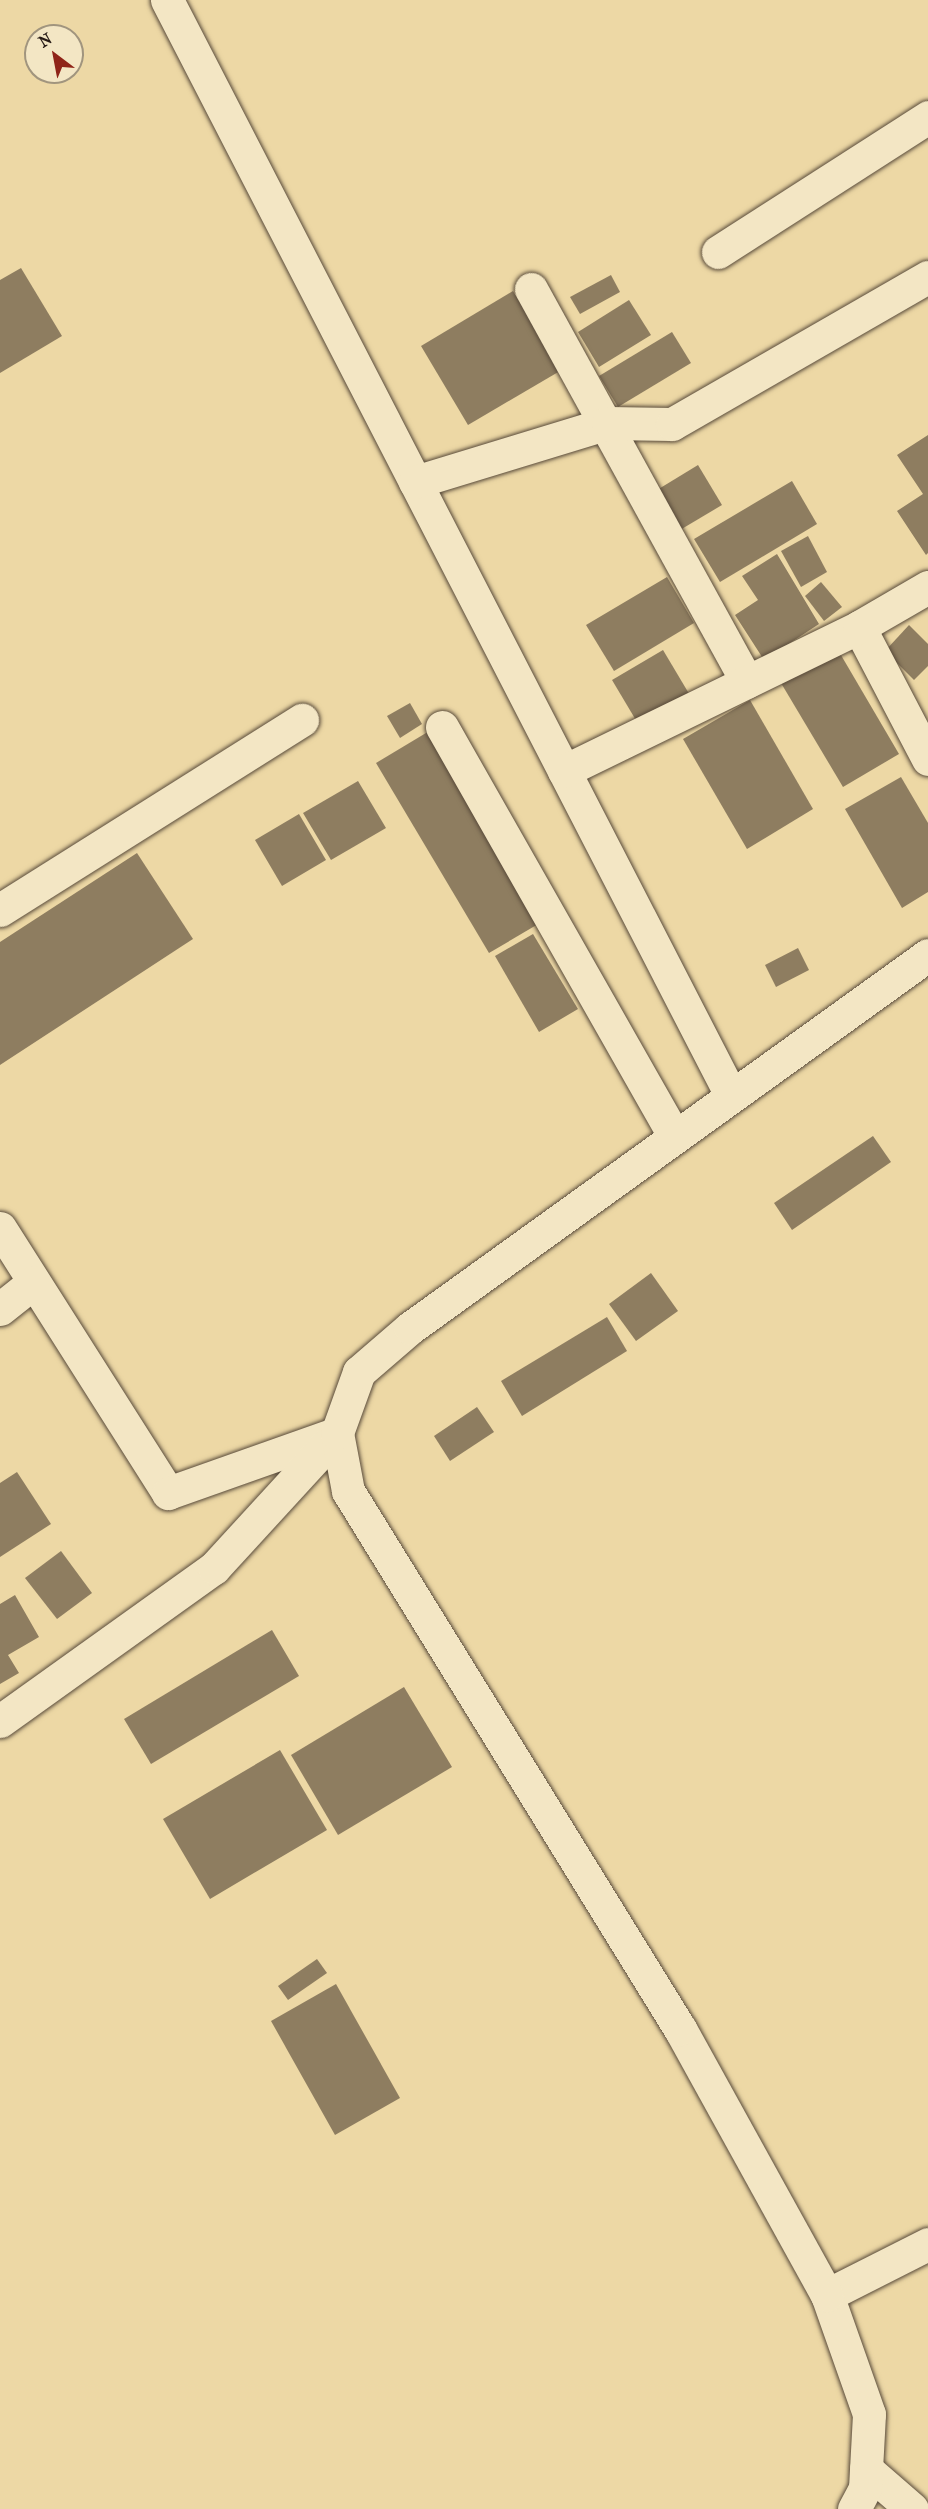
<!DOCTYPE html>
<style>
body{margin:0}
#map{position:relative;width:928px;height:2509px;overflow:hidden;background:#edd8a5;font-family:"IM FELL French Canon",serif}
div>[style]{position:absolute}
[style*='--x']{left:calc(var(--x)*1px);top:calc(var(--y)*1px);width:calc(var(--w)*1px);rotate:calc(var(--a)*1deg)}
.building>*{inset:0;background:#8e7d60}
.roads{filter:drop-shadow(0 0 2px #584a3a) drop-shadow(0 0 2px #584a3a)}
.minor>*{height:33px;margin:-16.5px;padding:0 16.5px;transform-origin:16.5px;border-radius:16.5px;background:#f3e6c4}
.tertiary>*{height:33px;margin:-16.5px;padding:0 16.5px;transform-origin:16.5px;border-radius:16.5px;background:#f3e6c4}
span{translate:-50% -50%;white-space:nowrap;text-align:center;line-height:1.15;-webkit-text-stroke:6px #f3e6c4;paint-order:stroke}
.north{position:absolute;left:24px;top:24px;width:60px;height:60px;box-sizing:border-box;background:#f3e6c4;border:2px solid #a1957e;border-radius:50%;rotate:328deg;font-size:16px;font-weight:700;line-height:24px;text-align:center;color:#271b16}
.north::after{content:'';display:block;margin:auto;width:21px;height:27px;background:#8f2418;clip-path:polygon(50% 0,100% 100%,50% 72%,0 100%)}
</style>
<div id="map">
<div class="building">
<div style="clip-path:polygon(21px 268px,62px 336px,0 373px,0 280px)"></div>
<div style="clip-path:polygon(611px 275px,620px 292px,580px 314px,570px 297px)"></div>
<div style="clip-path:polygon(513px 291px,560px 371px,468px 425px,421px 346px)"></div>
<div style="clip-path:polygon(629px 300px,651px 335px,599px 367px,578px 332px)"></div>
<div style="clip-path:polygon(672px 332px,691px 363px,618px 407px,599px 376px)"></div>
<div style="clip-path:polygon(928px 435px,928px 553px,926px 555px,897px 511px,923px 494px,897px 455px)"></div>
<div style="clip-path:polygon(698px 465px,722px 505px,680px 530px,657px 490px)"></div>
<div style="clip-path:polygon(792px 481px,817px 524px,720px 582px,694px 539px)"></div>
<div style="clip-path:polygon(808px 536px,827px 572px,801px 587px,781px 551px)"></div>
<div style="clip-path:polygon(777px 554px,819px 624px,764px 660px,735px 615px,758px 600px,742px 576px)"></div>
<div style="clip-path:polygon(667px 577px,694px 623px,614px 671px,586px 625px)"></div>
<div style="clip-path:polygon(821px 582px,842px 607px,824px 621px,805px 596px)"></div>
<div style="clip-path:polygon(909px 625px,928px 644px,928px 666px,914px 680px,885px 651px)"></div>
<div style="clip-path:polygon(663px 650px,691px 697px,640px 727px,612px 680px)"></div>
<div style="clip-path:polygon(838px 650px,899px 754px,843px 787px,781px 683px)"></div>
<div style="clip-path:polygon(750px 700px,813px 809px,747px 849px,683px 739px)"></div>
<div style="clip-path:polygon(410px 703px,422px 724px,400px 738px,387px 716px)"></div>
<div style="clip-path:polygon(431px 730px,545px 920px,489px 953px,376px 763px)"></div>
<div style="clip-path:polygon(901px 777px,928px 823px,928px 892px,902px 908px,845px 809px)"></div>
<div style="clip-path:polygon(358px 781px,386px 828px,331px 860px,303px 813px)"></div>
<div style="clip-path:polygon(299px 814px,326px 860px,282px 886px,255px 840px)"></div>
<div style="clip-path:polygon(137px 853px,193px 939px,0 1065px,0 942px)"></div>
<div style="clip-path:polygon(533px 934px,578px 1009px,539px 1032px,495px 956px)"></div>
<div style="clip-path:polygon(798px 948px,809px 970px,776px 987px,765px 965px)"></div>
<div style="clip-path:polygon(873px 1136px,891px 1162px,792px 1230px,774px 1203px)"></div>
<div style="clip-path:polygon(651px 1273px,678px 1311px,636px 1341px,609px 1304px)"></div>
<div style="clip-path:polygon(607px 1317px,627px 1351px,522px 1416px,501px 1381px)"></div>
<div style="clip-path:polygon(477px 1407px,494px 1432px,450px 1461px,434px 1436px)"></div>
<div style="clip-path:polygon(17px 1472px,51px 1524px,0 1557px,0 1483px)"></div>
<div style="clip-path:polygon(61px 1551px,92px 1593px,57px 1619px,25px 1578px)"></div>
<div style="clip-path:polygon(15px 1595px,39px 1637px,8px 1655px,19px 1673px,0 1684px,0 1604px)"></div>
<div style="clip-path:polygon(272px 1630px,299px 1676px,151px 1764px,124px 1719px)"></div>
<div style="clip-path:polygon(404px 1687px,452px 1767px,338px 1835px,291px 1755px)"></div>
<div style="clip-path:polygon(280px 1750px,327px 1830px,210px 1899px,163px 1819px)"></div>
<div style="clip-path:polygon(317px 1959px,327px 1973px,288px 2000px,278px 1986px)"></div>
<div style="clip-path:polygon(336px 1984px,400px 2098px,335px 2135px,271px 2021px)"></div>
</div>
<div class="roads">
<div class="minor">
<div style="--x:167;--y:0;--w:1232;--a:62.75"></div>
<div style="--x:718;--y:252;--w:250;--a:-32.7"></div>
<div style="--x:531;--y:289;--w:448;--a:61.2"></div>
<div style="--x:415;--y:482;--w:202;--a:-17"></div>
<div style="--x:608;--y:423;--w:64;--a:0.9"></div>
<div style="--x:672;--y:424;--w:295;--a:-29.9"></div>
<div style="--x:859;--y:627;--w:149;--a:62.4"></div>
<div style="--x:442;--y:727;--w:470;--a:60.4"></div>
<div style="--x:564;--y:771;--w:328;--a:-26"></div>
<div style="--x:859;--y:627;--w:80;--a:-30.1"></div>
<div style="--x:0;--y:910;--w:357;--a:-32.2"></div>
<div style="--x:0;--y:1228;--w:314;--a:57.6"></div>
<div style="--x:168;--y:1493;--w:179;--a:-19.5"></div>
<div style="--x:0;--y:1309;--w:43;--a:-38.5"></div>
<div style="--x:0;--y:1721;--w:263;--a:-35.6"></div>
<div style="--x:214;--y:1568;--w:179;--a:-47.5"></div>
<div style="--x:827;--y:2295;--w:113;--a:-26.8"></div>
<div style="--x:866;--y:2469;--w:61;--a:41"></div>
</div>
<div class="tertiary">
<div style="--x:854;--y:2509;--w:24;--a:-62"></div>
<div style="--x:865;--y:2488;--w:74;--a:-86.9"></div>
<div style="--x:869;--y:2414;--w:126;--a:-109.4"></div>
<div style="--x:827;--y:2295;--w:304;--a:-118.9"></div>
<div style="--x:680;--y:2029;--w:632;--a:-121.68"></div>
<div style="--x:348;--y:1491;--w:59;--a:-100.7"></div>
<div style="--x:337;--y:1433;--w:65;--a:-70.2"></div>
<div style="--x:359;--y:1372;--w:67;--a:-40.8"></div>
<div style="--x:410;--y:1328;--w:638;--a:-35.76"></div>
</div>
</div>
<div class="north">N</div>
</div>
